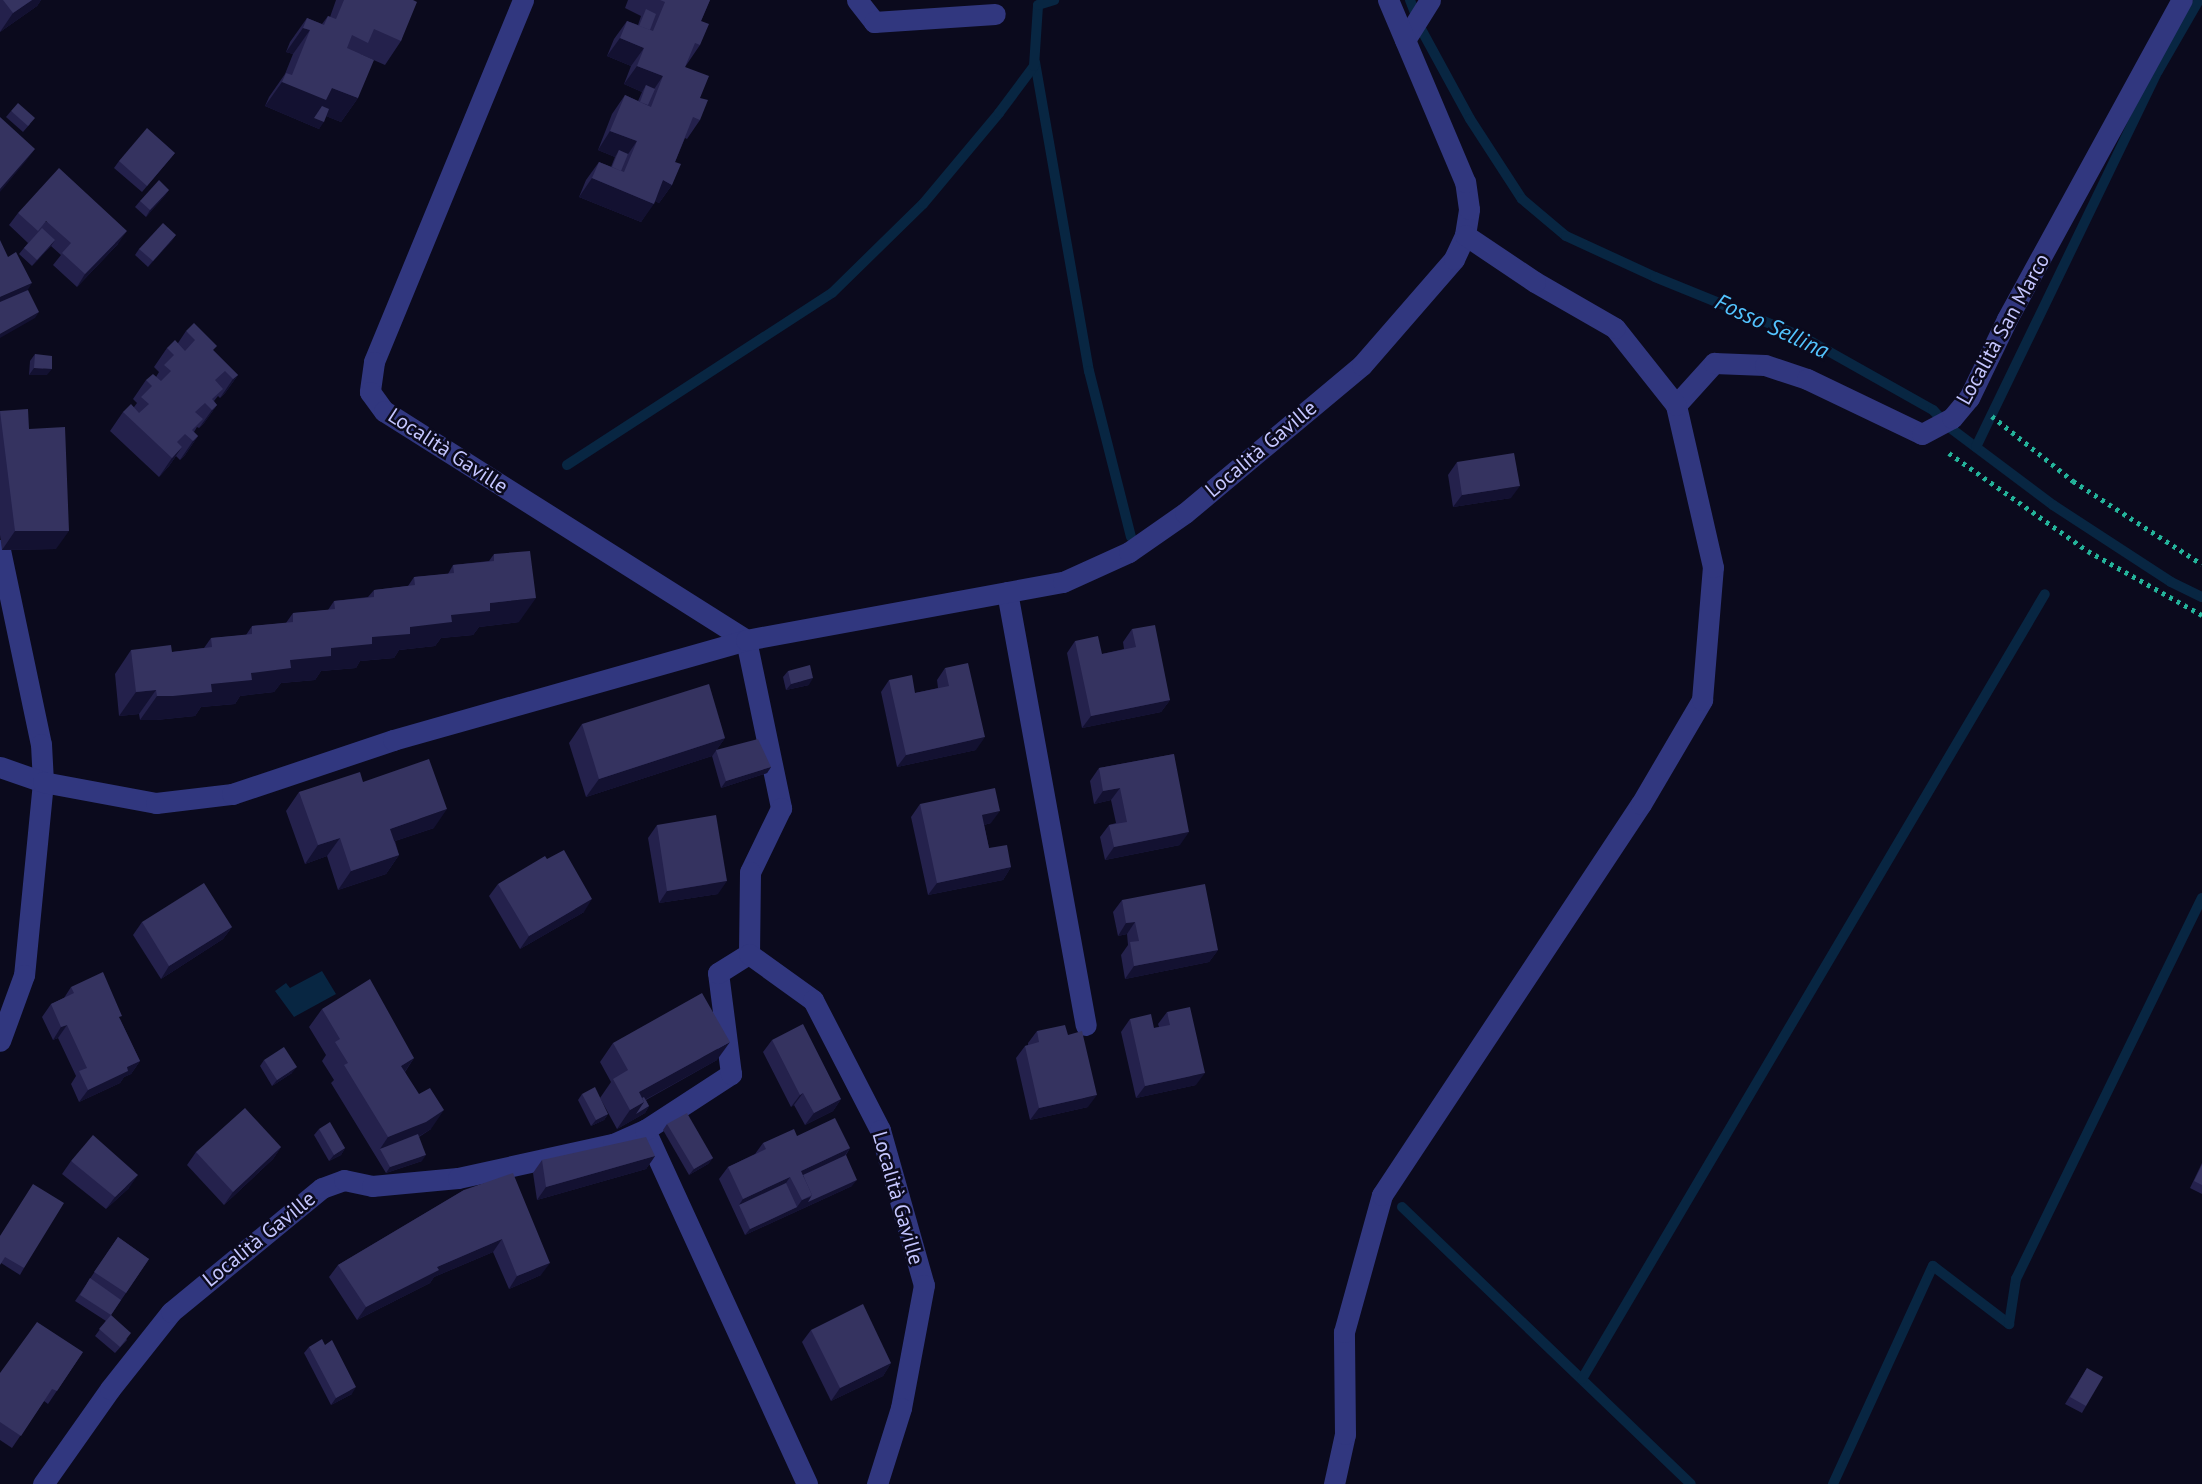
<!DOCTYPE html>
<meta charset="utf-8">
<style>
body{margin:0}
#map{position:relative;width:2202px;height:1484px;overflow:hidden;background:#0b0a1d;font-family:"PT Sans",sans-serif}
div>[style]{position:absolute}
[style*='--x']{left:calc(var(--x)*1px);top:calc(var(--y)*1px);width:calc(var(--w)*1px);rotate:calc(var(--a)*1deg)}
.water>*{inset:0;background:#082642}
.stream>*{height:10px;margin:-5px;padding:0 5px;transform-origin:5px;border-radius:5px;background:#082642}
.path>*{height:4.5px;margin-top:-2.25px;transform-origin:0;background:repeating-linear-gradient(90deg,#24b49b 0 3.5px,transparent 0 8.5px)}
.lane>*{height:21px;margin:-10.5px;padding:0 10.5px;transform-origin:10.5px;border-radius:10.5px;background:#31377f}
.street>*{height:21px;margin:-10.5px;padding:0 10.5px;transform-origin:10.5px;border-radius:10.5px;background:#31377f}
.wall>*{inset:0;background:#24214c}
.shaded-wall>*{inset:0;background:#131131}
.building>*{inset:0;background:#353360}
span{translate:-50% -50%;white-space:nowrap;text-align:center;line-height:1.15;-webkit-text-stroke:5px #0b0a1d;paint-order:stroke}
.street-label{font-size:21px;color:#c5c6ff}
.water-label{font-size:23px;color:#53c4ff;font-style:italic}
</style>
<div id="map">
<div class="water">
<div style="clip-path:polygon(322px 971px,336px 994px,294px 1017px,275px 991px,286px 983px,290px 988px)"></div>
</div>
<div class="stream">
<div style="--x:1410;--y:0;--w:31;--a:69"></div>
<div style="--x:1421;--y:29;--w:102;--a:61.4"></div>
<div style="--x:1470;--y:119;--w:95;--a:57"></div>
<div style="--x:1522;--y:199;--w:57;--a:40.1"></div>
<div style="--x:1566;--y:236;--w:98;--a:24.7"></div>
<div style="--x:1655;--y:277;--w:162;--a:22.1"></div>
<div style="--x:1805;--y:338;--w:147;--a:29.4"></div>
<div style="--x:1933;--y:410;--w:23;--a:47"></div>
<div style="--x:1949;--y:427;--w:130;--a:36.9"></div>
<div style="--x:2053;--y:505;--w:141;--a:33.1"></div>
<div style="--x:2171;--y:582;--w:34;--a:26"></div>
<div style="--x:1035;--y:62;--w:314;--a:80.1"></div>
<div style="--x:1089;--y:371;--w:171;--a:75.8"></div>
<div style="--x:1976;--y:447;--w:418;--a:-64.2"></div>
<div style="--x:2158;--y:71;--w:82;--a:-60"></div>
<div style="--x:567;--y:465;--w:316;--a:-33"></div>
<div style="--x:832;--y:293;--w:127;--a:-44.4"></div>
<div style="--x:923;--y:204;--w:119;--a:-50.1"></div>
<div style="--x:999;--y:113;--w:59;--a:-53.3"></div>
<div style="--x:1034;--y:66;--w:61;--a:-86.2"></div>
<div style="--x:1038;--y:5;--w:17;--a:-17"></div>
<div style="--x:1402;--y:1207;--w:400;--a:43.8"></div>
<div style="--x:1582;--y:1379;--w:911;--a:-59.47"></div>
<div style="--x:1833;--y:1484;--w:240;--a:-65.4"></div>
<div style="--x:1933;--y:1266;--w:96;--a:37.3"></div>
<div style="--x:2009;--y:1324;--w:46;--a:-81.2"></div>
<div style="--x:2016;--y:1279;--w:424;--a:-64"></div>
</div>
<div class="path">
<div style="--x:1992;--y:416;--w:104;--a:38.7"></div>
<div style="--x:2073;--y:481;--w:153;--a:32.8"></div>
<div style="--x:1949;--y:453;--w:170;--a:35.2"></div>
<div style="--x:2088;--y:551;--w:131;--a:29.3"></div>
</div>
<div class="lane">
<div style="--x:1405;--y:40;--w:47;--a:-58"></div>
</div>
<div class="street">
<div style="--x:523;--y:0;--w:391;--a:112.4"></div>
<div style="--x:374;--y:362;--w:30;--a:98"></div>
<div style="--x:370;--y:392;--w:24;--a:54"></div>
<div style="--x:384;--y:411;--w:428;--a:32.3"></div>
<div style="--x:746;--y:640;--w:172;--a:78.2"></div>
<div style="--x:781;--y:808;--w:71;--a:115.8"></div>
<div style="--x:750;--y:872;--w:82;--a:90.7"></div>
<div style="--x:857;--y:0;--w:28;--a:52"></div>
<div style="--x:874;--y:22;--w:121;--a:-3.8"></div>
<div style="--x:1676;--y:405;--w:57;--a:-47.9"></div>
<div style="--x:1714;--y:363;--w:51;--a:2.2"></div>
<div style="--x:1765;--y:365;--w:44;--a:18.4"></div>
<div style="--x:1807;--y:379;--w:127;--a:25.6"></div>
<div style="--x:1922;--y:434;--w:34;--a:-28"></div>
<div style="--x:1952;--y:418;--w:26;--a:-50"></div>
<div style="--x:1969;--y:398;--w:88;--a:-64.3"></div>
<div style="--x:2007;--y:319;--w:364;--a:-61.3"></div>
<div style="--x:0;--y:550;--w:198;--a:78.1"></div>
<div style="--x:41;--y:744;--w:38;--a:87"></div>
<div style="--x:43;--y:782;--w:194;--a:95.6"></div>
<div style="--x:24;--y:975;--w:70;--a:110"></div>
<div style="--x:1007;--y:592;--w:440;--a:79.7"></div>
<div style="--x:0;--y:767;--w:46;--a:19.2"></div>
<div style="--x:43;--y:782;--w:115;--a:10.5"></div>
<div style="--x:156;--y:803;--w:77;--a:-6.8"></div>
<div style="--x:232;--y:794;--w:170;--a:-18.5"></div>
<div style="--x:393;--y:740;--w:367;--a:-15.8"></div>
<div style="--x:746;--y:640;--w:322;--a:-10.4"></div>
<div style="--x:1063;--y:582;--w:72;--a:-24.4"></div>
<div style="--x:1129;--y:552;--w:68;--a:-34.9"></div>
<div style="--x:1185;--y:513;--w:231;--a:-39.9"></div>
<div style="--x:1362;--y:365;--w:140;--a:-49"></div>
<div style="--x:1454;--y:259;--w:26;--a:-65"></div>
<div style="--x:1465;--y:235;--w:26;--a:-81"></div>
<div style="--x:1469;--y:209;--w:27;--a:-98"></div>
<div style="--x:1465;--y:182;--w:198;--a:-112.9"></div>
<div style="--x:645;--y:1130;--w:389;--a:65.4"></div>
<div style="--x:43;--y:1484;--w:116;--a:-54.8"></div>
<div style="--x:110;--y:1389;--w:98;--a:-51.6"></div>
<div style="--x:171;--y:1312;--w:195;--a:-39.4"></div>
<div style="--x:322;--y:1188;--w:23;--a:-20"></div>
<div style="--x:344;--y:1180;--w:29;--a:12"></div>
<div style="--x:372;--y:1186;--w:86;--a:-5.3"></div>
<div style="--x:458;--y:1178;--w:159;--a:-12.4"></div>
<div style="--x:613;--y:1144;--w:35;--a:-24"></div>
<div style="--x:645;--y:1130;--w:103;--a:-33.1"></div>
<div style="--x:731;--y:1074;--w:102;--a:-97.3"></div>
<div style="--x:718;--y:973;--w:36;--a:-32"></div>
<div style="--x:749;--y:954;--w:79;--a:35.7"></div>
<div style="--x:813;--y:1000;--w:146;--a:62.7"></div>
<div style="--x:880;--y:1130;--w:161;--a:74.2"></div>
<div style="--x:924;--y:1285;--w:125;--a:100.6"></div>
<div style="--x:901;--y:1408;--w:80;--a:107.5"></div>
<div style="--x:1334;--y:1484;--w:51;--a:-77.6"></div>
<div style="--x:1345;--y:1434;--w:102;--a:-90.6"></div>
<div style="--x:1344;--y:1332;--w:142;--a:-74.5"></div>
<div style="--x:1382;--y:1195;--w:469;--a:-56.5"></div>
<div style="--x:1641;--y:804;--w:121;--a:-59.6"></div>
<div style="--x:1702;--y:700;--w:133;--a:-85.3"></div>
<div style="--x:1713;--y:567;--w:166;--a:-102.9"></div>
<div style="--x:1676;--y:405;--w:98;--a:-128.4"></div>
<div style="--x:1615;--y:328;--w:92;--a:-150.1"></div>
<div style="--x:1535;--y:282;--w:84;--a:-146.1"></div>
</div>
<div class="wall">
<div style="clip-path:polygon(0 0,41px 0,37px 6px,0 32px)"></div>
<div style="clip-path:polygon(336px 0,413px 0,401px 41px,385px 65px,360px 54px,358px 98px,341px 122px,326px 116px,319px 129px,265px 106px,269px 97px,285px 74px,293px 54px,286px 52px,290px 42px,307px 18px,322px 24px,328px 16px,330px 17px)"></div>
<div style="clip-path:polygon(628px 0,710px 0,701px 21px,700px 45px,685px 67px,700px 98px,700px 120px,687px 139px,685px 138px,675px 162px,672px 185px,659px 203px,655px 201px,641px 222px,579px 197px,586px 180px,599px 162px,611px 167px,615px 157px,598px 150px,612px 114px,625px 95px,638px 101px,642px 92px,624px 84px,631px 66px,607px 56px,614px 39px,627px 21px,638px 25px,641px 16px,625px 8px)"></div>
<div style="clip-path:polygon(11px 111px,30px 124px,23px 132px,6px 117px)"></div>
<div style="clip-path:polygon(175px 153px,142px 192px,114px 168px,119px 161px)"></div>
<div style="clip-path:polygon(169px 190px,146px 217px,135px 207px,140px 201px)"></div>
<div style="clip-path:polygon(18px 213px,118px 244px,77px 287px,53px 265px,61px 255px,51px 246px,32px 266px,19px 254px,28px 243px,9px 225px)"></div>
<div style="clip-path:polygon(176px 235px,148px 267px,135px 255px,139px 249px)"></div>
<div style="clip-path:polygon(186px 331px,213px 350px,238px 375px,225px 393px,220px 398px,218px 396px,214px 401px,217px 405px,204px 423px,199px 428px,197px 427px,194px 432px,198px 436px,185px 455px,180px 460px,176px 456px,169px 466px,159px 477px,110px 431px,123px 412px,134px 407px,137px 403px,133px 399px,146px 380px,156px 377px,159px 372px,154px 367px,167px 348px,178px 343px)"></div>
<div style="clip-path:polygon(35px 354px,47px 375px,29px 375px,30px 361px)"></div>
<div style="clip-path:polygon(0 411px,29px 429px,56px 549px,2px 550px,0 535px)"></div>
<div style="clip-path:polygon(1457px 462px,1511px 498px,1453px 507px,1448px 475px)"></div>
<div style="clip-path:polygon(494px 554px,519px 622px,479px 627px,473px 635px,441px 638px,435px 646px,399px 650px,394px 658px,360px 661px,356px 668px,321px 671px,315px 680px,281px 683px,274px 692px,240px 696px,235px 704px,201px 707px,195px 716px,156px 720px,140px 720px,139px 714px,119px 716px,115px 674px,131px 650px,172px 652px,204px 648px,211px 638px,246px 635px,252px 626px,286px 623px,293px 613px,328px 610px,334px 601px,368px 597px,374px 590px,408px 586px,414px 577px,448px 574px,453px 565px,489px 561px)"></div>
<div style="clip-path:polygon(1132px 629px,1170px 700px,1161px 712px,1082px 728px,1067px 653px,1075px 641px,1102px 654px,1124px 649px,1123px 642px)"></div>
<div style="clip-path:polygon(945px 668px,976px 750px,897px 767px,881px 692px,889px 680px,915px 693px,938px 688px,937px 680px)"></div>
<div style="clip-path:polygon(788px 671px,809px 685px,786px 690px,783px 677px)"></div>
<div style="clip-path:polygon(582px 724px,725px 738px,712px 756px,586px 797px,569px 743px)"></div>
<div style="clip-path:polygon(716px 750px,771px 767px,767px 773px,721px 788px,712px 756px)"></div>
<div style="clip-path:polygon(1174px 754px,1180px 845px,1105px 860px,1100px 837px,1109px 825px,1116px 823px,1111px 800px,1094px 804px,1090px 781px,1099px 768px)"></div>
<div style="clip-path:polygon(363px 782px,434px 828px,395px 841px,399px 855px,386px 874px,338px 890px,327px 856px,305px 864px,286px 811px,299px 792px)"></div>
<div style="clip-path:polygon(920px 804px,991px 823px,984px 825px,989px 848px,1011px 867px,1003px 880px,928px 895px,911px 817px)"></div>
<div style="clip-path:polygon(657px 825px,718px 894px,659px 903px,648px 838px)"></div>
<div style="clip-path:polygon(498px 884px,584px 912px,520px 949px,489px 896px)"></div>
<div style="clip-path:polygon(1122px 900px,1218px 950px,1209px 962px,1125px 979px,1121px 955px,1128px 945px,1127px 934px,1118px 936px,1113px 912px)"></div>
<div style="clip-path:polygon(142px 922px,232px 927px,223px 939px,161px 979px,133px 935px)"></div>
<div style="clip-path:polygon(71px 987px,120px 1019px,140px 1061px,131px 1074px,124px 1077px,120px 1083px,79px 1102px,71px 1084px,76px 1076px,58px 1038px,53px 1040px,42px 1017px,51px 1004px,64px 998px)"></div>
<div style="clip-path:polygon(322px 1009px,414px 1058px,405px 1072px,431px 1129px,419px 1137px,422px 1161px,386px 1173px,331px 1083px,334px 1080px,322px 1061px,326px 1055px,309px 1027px)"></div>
<div style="clip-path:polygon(1167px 1012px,1196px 1085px,1136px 1098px,1121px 1032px,1130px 1019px,1154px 1028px,1159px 1027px,1158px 1024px)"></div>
<div style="clip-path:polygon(1037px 1031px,1068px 1035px,1088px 1107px,1030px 1120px,1016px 1058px,1025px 1046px,1028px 1045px,1028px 1043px)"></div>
<div style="clip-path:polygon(772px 1040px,841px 1099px,833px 1111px,805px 1125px,794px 1105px,791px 1107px,763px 1052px)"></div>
<div style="clip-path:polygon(613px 1043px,717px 1060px,646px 1100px,649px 1106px,645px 1113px,617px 1129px,600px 1098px,611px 1082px,600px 1062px)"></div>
<div style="clip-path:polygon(264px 1060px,292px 1073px,272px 1086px,260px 1066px)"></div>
<div style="clip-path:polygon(582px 1094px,608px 1114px,604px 1120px,591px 1126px,578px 1100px)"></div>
<div style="clip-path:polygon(667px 1124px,713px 1158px,708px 1164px,689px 1175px,663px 1130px)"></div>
<div style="clip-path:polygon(319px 1129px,345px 1148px,341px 1155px,329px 1161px,314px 1135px)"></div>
<div style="clip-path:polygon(797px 1136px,850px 1148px,846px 1155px,852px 1186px,745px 1235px,719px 1179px,728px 1167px,755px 1154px,763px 1143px)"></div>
<div style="clip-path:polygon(281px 1147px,273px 1159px,224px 1205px,187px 1165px,196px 1152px)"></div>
<div style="clip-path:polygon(655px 1156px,646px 1169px,537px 1200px,533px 1173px,542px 1160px)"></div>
<div style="clip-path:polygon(71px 1161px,129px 1188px,106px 1209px,62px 1174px)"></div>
<div style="clip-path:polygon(2202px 1163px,2202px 1194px,2190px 1188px)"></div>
<div style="clip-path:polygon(464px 1190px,541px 1275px,509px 1289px,493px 1252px,434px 1277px,430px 1283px,357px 1320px,329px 1277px,338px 1265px)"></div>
<div style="clip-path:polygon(0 1235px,24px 1268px,20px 1275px,1px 1263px)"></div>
<div style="clip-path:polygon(118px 1237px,149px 1259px,111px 1315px,127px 1340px,115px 1353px,95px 1336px,106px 1321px,75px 1301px)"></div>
<div style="clip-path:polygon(811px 1330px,891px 1363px,883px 1376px,831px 1401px,802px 1342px)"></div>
<div style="clip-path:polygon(325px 1345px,352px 1394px,331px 1405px,304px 1353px,309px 1347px)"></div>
<div style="clip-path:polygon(83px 1352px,48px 1404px,44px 1401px,12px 1448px,0 1440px,0 1373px)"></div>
<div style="clip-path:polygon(2087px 1368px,2086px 1406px,2082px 1413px,2065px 1404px)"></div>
</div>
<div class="shaded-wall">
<div style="clip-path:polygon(32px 0,41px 0,37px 6px,0 32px,13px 13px)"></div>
<div style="clip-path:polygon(303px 28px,310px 30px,293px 54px,286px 52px)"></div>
<div style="clip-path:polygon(620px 38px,644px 48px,631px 66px,607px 56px)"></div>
<div style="clip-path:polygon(637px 66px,663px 76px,650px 95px,646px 85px,642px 92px,624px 84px)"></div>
<div style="clip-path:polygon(282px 82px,332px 88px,358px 98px,341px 122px,318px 113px,324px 122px,319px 129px,265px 106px)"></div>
<div style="clip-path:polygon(610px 131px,637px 141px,624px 160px,619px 150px,615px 157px,598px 150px)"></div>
<div style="clip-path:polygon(35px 149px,26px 161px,0 192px,0 189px)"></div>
<div style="clip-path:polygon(592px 178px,654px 204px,641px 222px,579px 197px)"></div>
<div style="clip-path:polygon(663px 180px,672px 185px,659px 203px,650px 199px)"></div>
<div style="clip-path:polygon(169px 190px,165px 196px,146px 217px,150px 210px)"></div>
<div style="clip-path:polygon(127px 231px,118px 244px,77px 287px,85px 274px)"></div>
<div style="clip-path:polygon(176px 235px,172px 241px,148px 267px,153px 261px)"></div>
<div style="clip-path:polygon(55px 240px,51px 246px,32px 266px,37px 260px)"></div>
<div style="clip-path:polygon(32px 283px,24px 296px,0 306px,0 297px)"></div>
<div style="clip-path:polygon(39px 312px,35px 318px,0 338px,0 334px)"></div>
<div style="clip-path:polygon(34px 368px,52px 369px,47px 375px,29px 375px)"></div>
<div style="clip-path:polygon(238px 375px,225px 393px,220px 398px,233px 379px)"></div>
<div style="clip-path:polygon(217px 405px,204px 423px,199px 428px,212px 410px)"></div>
<div style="clip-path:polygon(198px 436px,185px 455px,180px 460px,193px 441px)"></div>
<div style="clip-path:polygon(182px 447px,169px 466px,159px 477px,172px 458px)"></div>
<div style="clip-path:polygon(1520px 486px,1511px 498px,1453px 507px,1462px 495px)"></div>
<div style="clip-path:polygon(15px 531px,69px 531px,56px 549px,2px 550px)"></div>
<div style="clip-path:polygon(536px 598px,519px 622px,479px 627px,473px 635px,441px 638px,435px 646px,399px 650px,394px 658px,360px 661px,356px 668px,321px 671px,315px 680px,281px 683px,274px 692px,240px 696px,235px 704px,201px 707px,195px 716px,156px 720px,140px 720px,157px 696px,211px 684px,331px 648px,410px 627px,490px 603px)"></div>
<div style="clip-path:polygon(813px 678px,809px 685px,786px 690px,791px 684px)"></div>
<div style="clip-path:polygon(156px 690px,139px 714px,119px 716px,136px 692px)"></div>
<div style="clip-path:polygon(1170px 700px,1161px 712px,1082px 728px,1091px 716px)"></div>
<div style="clip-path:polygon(985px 737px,976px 750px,897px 767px,906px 755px)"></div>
<div style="clip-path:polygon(725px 738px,712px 756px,586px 797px,599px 779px)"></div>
<div style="clip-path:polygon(771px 767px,767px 773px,721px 788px,726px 781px)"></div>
<div style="clip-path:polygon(1120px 788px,1111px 800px,1094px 804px,1103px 791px)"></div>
<div style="clip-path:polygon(447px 809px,434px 828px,377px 847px,390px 829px)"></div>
<div style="clip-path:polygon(1000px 811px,991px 823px,973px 828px,982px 815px)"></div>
<div style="clip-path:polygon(1189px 832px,1180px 845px,1105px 860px,1114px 847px)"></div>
<div style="clip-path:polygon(340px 838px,327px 856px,305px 864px,318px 845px)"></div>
<div style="clip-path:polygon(399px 855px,386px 874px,338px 890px,351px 871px)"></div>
<div style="clip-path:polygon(1011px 867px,1003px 880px,928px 895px,937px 883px)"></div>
<div style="clip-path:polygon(727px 881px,718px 894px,659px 903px,667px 891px)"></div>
<div style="clip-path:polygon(592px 899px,584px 912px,520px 949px,529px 936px)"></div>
<div style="clip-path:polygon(1135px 922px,1127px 934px,1118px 936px,1126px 923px)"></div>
<div style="clip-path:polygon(232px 927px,223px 939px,161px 979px,169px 966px)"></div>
<div style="clip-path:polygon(1218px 950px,1209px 962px,1125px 979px,1134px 966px)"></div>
<div style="clip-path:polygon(67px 1025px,58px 1038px,53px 1040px,61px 1027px)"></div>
<div style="clip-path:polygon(730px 1042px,717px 1060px,632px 1107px,639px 1092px)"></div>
<div style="clip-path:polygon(414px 1058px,401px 1077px,401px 1066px)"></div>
<div style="clip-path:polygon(140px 1061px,131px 1074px,124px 1077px,120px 1083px,79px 1102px,88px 1090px,127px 1067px)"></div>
<div style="clip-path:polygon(297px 1067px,292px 1073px,272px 1086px,277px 1080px)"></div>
<div style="clip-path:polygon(1205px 1073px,1196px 1085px,1136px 1098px,1145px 1086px)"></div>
<div style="clip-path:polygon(803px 1093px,794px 1105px,791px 1107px,800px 1095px)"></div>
<div style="clip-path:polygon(1097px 1095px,1088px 1107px,1030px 1120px,1039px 1108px)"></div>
<div style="clip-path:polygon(841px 1099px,833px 1111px,805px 1125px,814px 1113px)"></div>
<div style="clip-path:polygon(644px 1102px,649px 1106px,645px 1113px,617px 1129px,630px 1110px)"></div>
<div style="clip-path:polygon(444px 1110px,431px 1129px,413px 1140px,380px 1149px,388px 1137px)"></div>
<div style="clip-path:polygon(608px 1114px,604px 1120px,591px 1126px,596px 1120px)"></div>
<div style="clip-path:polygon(281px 1147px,273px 1159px,224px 1205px,233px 1192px)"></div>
<div style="clip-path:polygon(345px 1148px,341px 1155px,329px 1161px,334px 1155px)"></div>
<div style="clip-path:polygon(850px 1148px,841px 1161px,798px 1181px,801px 1171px)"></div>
<div style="clip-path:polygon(426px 1155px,422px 1161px,386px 1173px,390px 1167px)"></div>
<div style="clip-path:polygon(655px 1156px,646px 1169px,537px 1200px,546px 1187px)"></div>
<div style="clip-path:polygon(713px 1158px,708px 1164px,689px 1175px,694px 1169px)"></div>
<div style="clip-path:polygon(138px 1175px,129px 1188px,106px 1209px,115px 1197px)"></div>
<div style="clip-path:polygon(790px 1177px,782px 1189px,739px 1205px,743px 1199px)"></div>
<div style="clip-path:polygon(857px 1180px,852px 1186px,745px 1235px,750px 1229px,797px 1207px,802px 1200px)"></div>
<div style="clip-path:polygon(502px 1239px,493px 1252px,434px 1277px,430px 1283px,357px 1320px,366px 1307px,437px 1267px)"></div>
<div style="clip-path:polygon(550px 1263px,541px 1275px,509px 1289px,517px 1276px)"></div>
<div style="clip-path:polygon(891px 1363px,883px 1376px,831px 1401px,840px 1388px)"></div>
<div style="clip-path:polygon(356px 1387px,352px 1394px,331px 1405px,336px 1398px)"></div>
</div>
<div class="building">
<div style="clip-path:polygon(3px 0,32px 0,13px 13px)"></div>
<div style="clip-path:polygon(344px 0,413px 0,417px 2px,401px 41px,374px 29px,368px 43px,352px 35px,347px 48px,374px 60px,358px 98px,332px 88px,326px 100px,282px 82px,286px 73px,292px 75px,310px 30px,303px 28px,307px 18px,324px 25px,328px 16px,336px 19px)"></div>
<div style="clip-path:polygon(660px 0,710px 0,701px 21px,709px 24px,700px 45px,695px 43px,685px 67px,709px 76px,700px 98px,708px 100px,700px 120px,693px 117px,675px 162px,681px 164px,672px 185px,663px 180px,654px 204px,592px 178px,599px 162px,624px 172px,637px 141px,610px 131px,625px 95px,651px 107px,663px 76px,637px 66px,644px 48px,620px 38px,627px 21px,653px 31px,665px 2px)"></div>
<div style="clip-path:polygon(646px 9px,656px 14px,650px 30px,639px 26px)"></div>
<div style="clip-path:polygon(646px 85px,655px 89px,648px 105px,640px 102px)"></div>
<div style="clip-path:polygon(18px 103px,35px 118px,28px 126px,11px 111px)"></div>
<div style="clip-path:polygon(322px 106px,329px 109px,324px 122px,314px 118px)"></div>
<div style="clip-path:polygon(0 117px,35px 149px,0 189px)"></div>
<div style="clip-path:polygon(147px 128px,175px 153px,147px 186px,119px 161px)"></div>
<div style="clip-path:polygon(619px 150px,628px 154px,621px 171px,612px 167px)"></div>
<div style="clip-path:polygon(59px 168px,127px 231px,85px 274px,62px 253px,71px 243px,46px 221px,38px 231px,18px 213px)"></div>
<div style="clip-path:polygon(159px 180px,169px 190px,150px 210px,140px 201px)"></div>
<div style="clip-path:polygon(163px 223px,176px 235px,153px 261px,139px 249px)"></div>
<div style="clip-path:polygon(42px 228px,55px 240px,37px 260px,24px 248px)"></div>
<div style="clip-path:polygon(0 240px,8px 257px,16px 252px,32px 283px,0 297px)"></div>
<div style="clip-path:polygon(28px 290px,39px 312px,0 334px,0 302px)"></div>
<div style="clip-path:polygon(194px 323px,217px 346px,213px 350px,238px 375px,233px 379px,225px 371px,215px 380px,223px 389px,212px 399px,217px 405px,212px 410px,205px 403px,195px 412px,203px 419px,192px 430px,198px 436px,193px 441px,185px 434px,177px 442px,182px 447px,172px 458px,123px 412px,131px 404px,139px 413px,149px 404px,141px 397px,152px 386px,146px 380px,153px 374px,161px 381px,171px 371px,164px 365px,174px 355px,167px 348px,175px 340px,185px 351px,195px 340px,186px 331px)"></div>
<div style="clip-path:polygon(35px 354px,52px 356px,52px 369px,34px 368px)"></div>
<div style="clip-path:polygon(28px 409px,29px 429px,65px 427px,69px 531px,15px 531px,0 411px)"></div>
<div style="clip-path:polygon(1514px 453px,1520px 486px,1462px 495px,1457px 462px)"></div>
<div style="clip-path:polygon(530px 551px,536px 598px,490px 603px,490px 611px,451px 615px,452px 622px,410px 627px,410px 634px,372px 637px,372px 644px,331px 648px,331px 656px,290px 660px,291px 668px,251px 673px,252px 680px,211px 684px,212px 692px,173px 696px,157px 696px,156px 690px,136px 692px,131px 650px,171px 645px,172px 652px,212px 647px,211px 638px,252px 634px,252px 626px,293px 622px,293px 613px,335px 609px,334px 601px,374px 597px,374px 590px,415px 585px,414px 577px,454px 573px,453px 565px,494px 561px,494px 554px)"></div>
<div style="clip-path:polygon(1155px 625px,1170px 700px,1091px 716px,1075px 641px,1098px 636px,1102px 654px,1136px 647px,1132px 629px)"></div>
<div style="clip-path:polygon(968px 663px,985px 737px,906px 755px,889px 680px,912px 675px,915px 693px,949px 686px,945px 668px)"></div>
<div style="clip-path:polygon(810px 665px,813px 678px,791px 684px,788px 671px)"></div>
<div style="clip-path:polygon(709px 684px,725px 738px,599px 779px,582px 724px)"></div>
<div style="clip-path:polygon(758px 739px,771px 767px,726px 781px,716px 750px)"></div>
<div style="clip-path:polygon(1174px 754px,1189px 832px,1114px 847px,1109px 825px,1127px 822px,1120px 788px,1103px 791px,1099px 768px)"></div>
<div style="clip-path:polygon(429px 759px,447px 809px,390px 829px,399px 855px,351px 871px,340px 838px,318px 845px,299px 792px,360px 772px,363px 782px)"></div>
<div style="clip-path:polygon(995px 788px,1000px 811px,982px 815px,989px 848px,1007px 845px,1011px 867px,937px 883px,920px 804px)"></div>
<div style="clip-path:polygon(716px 815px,727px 881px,667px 891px,657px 825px)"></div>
<div style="clip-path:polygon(564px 850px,592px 899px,529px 936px,498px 884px,545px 856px,547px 859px)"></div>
<div style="clip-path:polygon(204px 883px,232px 927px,169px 966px,142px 922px)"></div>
<div style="clip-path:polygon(1205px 884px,1218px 950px,1134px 966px,1130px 942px,1139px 941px,1135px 922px,1126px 923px,1122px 900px)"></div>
<div style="clip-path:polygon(103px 972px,122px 1016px,119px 1017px,140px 1061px,127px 1067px,128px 1071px,88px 1090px,79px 1071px,87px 1068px,67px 1025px,61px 1027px,51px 1004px,74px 993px,71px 987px)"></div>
<div style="clip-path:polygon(370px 979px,414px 1058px,401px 1066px,419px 1094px,430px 1088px,444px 1110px,426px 1122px,388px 1137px,344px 1065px,348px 1063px,335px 1042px,340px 1039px,322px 1009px)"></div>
<div style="clip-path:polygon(702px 993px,730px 1042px,639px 1092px,644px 1102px,630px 1110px,613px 1079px,628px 1070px,613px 1043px)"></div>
<div style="clip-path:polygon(1190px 1007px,1205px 1073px,1145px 1086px,1130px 1019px,1151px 1014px,1154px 1028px,1170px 1025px,1167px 1012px)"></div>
<div style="clip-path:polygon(803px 1024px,841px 1099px,814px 1113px,803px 1093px,800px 1095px,772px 1040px)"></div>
<div style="clip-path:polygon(1065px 1025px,1068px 1035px,1082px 1031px,1097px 1095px,1039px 1108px,1025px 1046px,1039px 1042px,1037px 1031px)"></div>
<div style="clip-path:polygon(284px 1047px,297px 1067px,277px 1080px,264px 1060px)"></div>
<div style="clip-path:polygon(595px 1087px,608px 1114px,596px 1120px,582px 1094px)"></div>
<div style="clip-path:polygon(644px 1097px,649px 1106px,636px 1114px,644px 1102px,642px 1098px)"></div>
<div style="clip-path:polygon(245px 1108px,281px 1147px,233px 1192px,196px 1152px)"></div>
<div style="clip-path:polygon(687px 1113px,713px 1158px,694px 1169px,667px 1124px)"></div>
<div style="clip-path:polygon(835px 1118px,850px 1148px,801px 1171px,812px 1195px,802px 1200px,790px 1177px,743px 1199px,728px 1167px,766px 1149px,763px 1143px,794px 1129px,797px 1136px)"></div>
<div style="clip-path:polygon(330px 1122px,345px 1148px,334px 1155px,319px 1129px)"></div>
<div style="clip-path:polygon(418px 1134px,426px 1155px,390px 1167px,380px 1149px)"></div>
<div style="clip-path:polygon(93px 1135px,138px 1175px,115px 1197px,71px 1161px)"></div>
<div style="clip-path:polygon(646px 1137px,655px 1156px,546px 1187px,542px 1160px)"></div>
<div style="clip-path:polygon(846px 1155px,857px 1180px,808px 1202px,812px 1195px,803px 1175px)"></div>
<div style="clip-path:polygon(2202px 1165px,2202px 1185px,2194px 1181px)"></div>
<div style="clip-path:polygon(513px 1173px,550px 1263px,517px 1276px,502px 1239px,437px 1267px,439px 1270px,366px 1307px,338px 1265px,464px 1190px)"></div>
<div style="clip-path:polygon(786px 1183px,797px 1207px,750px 1229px,739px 1205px)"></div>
<div style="clip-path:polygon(33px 1184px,64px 1203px,24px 1268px,5px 1257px,0 1265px,0 1236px)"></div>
<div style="clip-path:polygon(118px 1237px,149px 1259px,126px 1293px,94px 1272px)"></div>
<div style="clip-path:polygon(90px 1278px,121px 1300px,111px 1315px,80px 1295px)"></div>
<div style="clip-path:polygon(863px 1304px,891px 1363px,840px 1388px,811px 1330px)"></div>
<div style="clip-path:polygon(111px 1315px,131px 1333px,120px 1347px,99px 1329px)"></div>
<div style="clip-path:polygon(37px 1322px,83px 1352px,57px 1391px,52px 1389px,21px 1436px,0 1422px,0 1373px)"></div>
<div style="clip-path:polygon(322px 1339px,325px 1345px,332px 1340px,356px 1387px,336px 1398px,309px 1347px)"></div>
<div style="clip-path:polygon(2087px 1368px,2103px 1377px,2086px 1406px,2070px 1397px)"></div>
</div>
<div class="street-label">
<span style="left:2003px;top:329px;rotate:-61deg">Località San Marco</span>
<span style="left:1261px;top:449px;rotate:-40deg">Località Gaville</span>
<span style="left:448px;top:451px;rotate:33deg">Località Gaville</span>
<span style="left:898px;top:1198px;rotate:74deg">Località Gaville</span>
<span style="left:259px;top:1239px;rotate:-39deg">Località Gaville</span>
</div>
<div class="water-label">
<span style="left:1772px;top:326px;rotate:25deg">Fosso Sellina</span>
</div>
</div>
